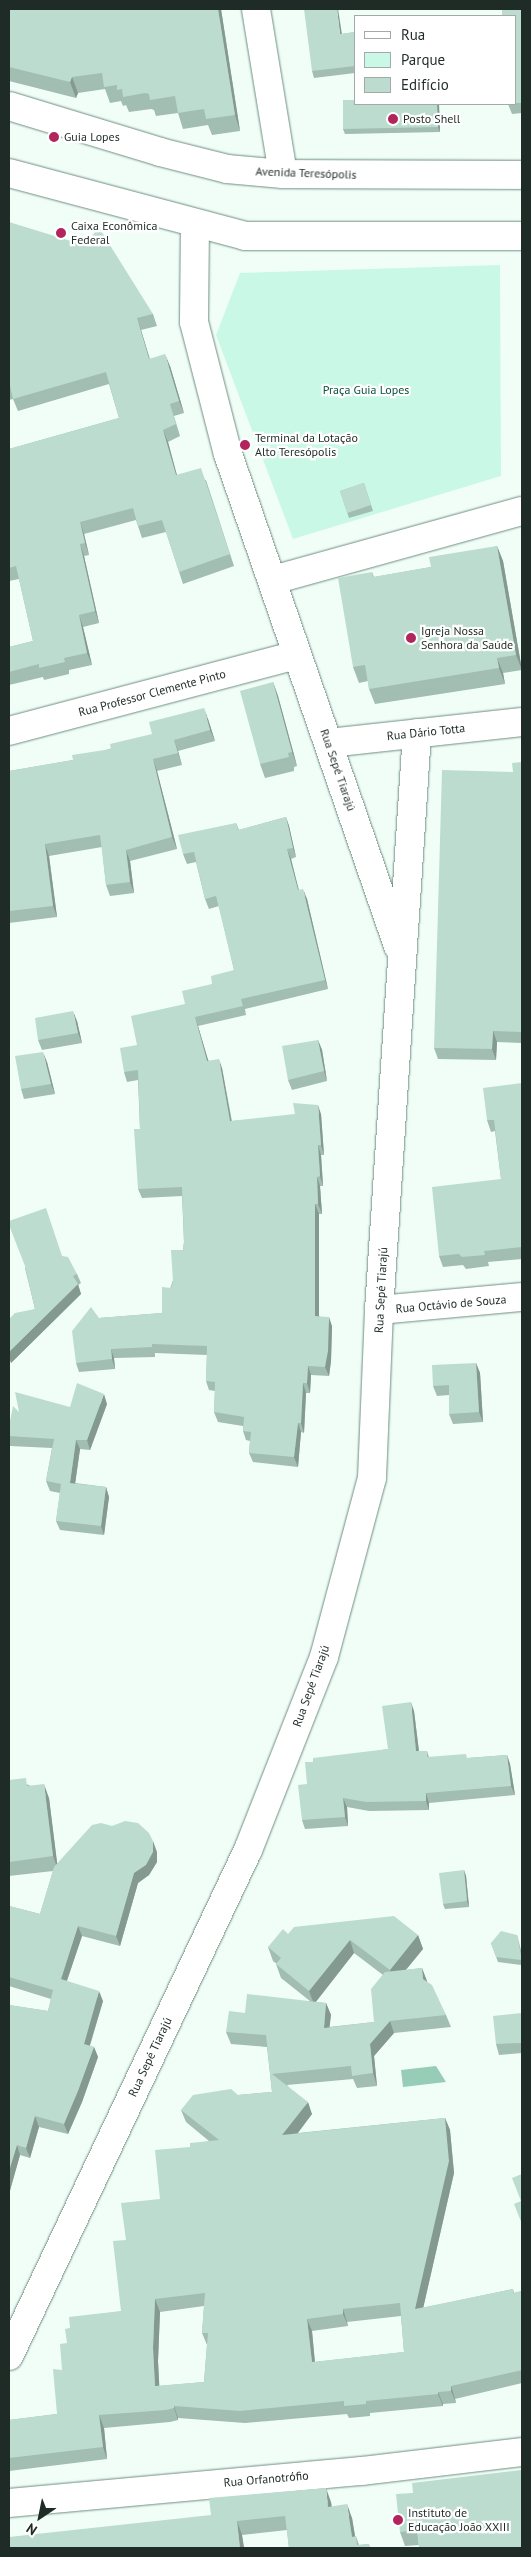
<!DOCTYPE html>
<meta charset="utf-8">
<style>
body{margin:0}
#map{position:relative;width:531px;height:2557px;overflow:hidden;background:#f1fef8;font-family:"PT Sans",sans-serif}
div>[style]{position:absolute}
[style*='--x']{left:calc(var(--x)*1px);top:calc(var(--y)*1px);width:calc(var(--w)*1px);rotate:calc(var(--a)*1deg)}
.green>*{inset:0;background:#caf8e6}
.water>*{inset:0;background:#97ccb7}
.roads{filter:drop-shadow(0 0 1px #6f8d81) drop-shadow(0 0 1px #6f8d81)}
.minor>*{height:28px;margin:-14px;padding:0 14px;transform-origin:14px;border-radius:14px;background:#fff}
.major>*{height:28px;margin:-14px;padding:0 14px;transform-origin:14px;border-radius:14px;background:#fff}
.wall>*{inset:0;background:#a2bdb2}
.shaded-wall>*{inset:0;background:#849a91}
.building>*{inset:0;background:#bcdccf}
.dots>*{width:14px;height:14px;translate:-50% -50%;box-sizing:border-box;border:2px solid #fff;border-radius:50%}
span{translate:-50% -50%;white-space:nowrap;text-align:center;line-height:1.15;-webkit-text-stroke:4.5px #fff;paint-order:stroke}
.poi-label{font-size:12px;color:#1f2b26}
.left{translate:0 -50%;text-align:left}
.street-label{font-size:12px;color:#1f2b26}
.park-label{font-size:12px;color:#0b513e}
.frame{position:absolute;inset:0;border:10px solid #1f2b26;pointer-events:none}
.legend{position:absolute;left:354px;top:15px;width:162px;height:90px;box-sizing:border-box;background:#fff;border:1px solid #a5aaa8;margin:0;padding:6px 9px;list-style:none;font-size:15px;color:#1f2b26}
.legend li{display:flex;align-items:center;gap:10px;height:25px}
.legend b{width:25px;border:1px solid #a5aaa8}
.north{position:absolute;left:15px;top:2492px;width:50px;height:50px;-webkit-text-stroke:4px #fff;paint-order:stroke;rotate:214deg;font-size:14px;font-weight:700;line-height:20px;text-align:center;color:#1f2b26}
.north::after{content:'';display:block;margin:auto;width:18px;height:22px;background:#1f2b26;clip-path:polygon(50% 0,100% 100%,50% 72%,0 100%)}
</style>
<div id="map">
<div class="green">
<div style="clip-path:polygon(500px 265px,501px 476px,293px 539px,216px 335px,240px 273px)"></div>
</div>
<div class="water">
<div style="clip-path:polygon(436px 2066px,446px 2082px,403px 2087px,401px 2070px)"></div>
</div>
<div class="roads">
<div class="minor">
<div style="--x:256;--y:9;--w:167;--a:80.7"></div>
<div style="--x:195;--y:224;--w:98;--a:90.6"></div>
<div style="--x:194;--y:322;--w:136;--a:75.6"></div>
<div style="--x:228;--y:454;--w:521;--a:70.94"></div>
<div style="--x:273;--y:580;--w:258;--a:-15.5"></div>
<div style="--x:9;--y:731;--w:297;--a:-14.8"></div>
<div style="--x:329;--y:743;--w:194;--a:-6.2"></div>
<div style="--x:379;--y:1310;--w:144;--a:-5.2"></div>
<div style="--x:9;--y:2356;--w:560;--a:-64.72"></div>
<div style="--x:248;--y:1850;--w:207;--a:-68.5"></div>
<div style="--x:324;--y:1657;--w:185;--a:-75"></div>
<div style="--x:372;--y:1478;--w:168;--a:-87.6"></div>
<div style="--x:379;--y:1310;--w:578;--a:-86.23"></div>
<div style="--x:9;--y:2503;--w:354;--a:-5.2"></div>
<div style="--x:362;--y:2471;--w:161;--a:-6.8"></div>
</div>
<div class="major">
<div style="--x:9;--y:106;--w:158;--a:16.9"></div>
<div style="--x:160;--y:152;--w:69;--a:14.2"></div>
<div style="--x:227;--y:169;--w:56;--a:5.1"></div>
<div style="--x:283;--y:174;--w:239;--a:0.2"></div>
<div style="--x:9;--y:173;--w:244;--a:14.9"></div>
<div style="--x:245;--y:236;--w:277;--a:0"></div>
</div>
</div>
<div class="wall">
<div style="clip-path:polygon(9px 9px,221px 9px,240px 131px,212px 135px,208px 125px,183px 129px,178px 113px,156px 116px,154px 110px,151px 109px,129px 112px,126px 105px,123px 106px,121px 101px,110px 103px,105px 89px,78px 93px,76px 98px,9px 81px)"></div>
<div style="clip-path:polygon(522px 9px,522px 113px,512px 114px,508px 104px,515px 104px,515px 16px)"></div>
<div style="clip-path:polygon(355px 32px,355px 73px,314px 78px,312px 71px,342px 34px)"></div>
<div style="clip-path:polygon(355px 104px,439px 104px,440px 132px,345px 134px,343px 129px)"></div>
<div style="clip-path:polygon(9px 222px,153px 314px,157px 326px,141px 330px,150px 359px,170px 366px,184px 413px,174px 416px,180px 436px,168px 442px,177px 475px,206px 480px,234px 566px,183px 584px,166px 532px,142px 538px,136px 520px,84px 534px,89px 555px,84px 556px,99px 623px,83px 627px,92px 665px,69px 670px,69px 674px,44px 680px,43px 677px,9px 685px,9px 647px,33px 641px,19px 579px,9px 581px,9px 449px,119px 418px,109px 384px,18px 411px,13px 399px,9px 400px)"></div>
<div style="clip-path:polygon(364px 483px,373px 511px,349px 518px,340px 491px)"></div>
<div style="clip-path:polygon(497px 546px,503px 561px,522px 670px,503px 673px,505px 684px,375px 704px,369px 689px,368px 681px,359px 683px,353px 667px,372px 572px,374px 577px,431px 567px)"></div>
<div style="clip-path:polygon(273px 682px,278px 696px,297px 766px,294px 767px,294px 771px,265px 778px,260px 764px)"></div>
<div style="clip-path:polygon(208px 719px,215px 741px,178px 751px,182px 765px,157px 771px,177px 849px,130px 861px,134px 893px,110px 896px,106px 885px,102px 847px,49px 856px,57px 917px,9px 923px,9px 771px,73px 760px)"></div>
<div style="clip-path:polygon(522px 762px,522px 1043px,497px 1042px,496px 1060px,438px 1059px,434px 1048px,513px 772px)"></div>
<div style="clip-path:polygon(286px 817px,289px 826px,296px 857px,291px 859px,299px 890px,307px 899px,328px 989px,245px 1009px,246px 1015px,198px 1026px,208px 1060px,222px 1068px,232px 1121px,321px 1114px,324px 1155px,321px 1155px,323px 1186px,320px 1186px,322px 1214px,319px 1214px,319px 1316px,332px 1326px,331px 1361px,329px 1376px,311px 1375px,310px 1393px,306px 1393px,304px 1433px,301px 1432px,298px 1467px,253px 1462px,249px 1453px,250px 1441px,246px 1440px,243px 1431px,243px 1426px,218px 1422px,214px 1412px,215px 1391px,209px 1390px,206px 1381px,207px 1355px,155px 1353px,155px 1357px,114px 1358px,115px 1369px,79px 1372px,76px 1363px,99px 1318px,162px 1313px,183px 1250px,184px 1242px,182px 1196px,142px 1198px,138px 1189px,140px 1129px,138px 1080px,127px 1082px,124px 1072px,137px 1045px,185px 1004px,212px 984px,234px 970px,219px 906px,209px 909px,205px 899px,196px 862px,187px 864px,183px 854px,236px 823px,239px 830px)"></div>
<div style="clip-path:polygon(77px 1021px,82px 1043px,42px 1050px,38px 1040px)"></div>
<div style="clip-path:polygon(318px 1040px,322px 1050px,327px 1081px,292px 1090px,288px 1080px)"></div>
<div style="clip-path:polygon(47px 1062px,55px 1094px,24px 1099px,21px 1089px)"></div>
<div style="clip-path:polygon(522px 1083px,522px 1259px,488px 1262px,489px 1266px,466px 1269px,463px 1265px,443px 1267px,439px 1256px,501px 1179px,495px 1131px,491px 1132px,487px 1120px)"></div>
<div style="clip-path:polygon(62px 1256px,77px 1274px,81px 1283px,78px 1285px,81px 1294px,11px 1363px,9px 1356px,9px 1319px,35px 1309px,25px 1268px)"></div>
<div style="clip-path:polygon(476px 1363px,480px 1373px,483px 1422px,453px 1424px,449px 1414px,449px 1395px,437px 1396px,433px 1386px)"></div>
<div style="clip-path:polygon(107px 1404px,90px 1450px,80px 1449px,75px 1483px,106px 1487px,109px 1497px,104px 1535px,60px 1530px,56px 1521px,60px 1493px,50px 1491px,46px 1481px,52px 1448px,10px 1446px,9px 1442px,9px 1426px,19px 1412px)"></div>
<div style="clip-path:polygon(414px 1711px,419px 1751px,427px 1751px,429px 1757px,468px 1758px,507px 1755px,510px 1764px,515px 1795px,429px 1803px,429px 1810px,369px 1811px,347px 1807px,348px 1826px,305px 1829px,302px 1820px,307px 1784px,313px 1762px,388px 1749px)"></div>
<div style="clip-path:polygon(9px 1780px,29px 1785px,49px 1798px,57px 1863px,157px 1852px,157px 1862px,149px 1875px,138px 1883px,120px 1946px,82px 1936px,67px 1981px,103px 2001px,90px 2046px,94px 2047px,98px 2057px,82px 2102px,68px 2134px,39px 2127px,30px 2158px,20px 2155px,9px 2194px,9px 2005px,48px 2011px,51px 1999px,9px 1986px,9px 1906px,40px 1914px,53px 1871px,9px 1876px)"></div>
<div style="clip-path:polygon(464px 1870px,466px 1876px,469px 1907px,445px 1909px,443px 1904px)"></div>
<div style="clip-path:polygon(evenodd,288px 1934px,418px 1935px,423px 1949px,406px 1970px,422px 1968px,427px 1982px,446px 2015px,451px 2027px,394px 2033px,374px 2056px,377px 2086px,357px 2088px,353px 2079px,287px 2085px,312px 2114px,298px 2133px,445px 2118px,450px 2130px,454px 2173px,423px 2308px,513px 2289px,514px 2293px,522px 2291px,522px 2383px,455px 2399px,456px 2403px,443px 2404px,443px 2406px,370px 2413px,370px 2416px,349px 2418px,347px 2414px,245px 2423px,178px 2418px,178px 2420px,170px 2422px,104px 2428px,107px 2459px,9px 2471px,9px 2420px,57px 2414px,62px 2370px,70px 2328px,121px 2311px,126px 2240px,160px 2199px,190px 2147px,209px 2141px,186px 2122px,181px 2110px,238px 2095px,272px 2092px,267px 2047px,231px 2044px,226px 2032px,245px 2013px,310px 2001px,281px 1978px,276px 1964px,277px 1964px,273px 1961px,268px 1947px,288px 1934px,354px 1953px,383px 1975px,374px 2022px,329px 2027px,331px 2015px,326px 2003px,316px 2002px,354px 1953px,288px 1934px,204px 2306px,202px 2333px,207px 2345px,204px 2382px,159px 2386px,158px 2361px,160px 2312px,204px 2306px,288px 1934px,401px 2316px,404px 2352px,315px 2362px,312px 2331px,348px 2326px,347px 2322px,401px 2316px)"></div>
<div style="clip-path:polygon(517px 1935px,522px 1954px,522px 1965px,498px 1962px,491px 1943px)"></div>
<div style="clip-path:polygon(522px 2013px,522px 2053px,499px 2055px,496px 2044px)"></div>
<div style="clip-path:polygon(413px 2493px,419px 2545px,405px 2546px,400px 2532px)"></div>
<div style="clip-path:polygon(331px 2502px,332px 2507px,352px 2518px,355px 2536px,356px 2536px,359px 2545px,369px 2544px,370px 2548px,289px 2548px,287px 2530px,242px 2535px,244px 2548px,9px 2548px)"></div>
</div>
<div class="shaded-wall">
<div style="clip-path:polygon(218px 9px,221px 9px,240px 131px,235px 115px)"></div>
<div style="clip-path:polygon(337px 9px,338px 9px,343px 41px,340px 34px)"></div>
<div style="clip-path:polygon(72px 77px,78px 93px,76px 98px,70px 82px)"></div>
<div style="clip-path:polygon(437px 104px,439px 104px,440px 132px,438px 127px)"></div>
<div style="clip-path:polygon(137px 318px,141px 330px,153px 371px,149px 359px)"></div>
<div style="clip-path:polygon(165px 354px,170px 366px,184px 413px,179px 401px)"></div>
<div style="clip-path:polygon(163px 430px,168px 442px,180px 487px,176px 475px)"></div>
<div style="clip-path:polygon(80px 522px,84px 534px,89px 555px,85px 543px)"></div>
<div style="clip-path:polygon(80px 544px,84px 556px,99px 623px,95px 611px)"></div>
<div style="clip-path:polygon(497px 546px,503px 561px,522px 670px,516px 655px)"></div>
<div style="clip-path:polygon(79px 615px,83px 627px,92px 665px,87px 653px)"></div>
<div style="clip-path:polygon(497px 658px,503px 673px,505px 684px,499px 668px)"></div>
<div style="clip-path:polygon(273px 682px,278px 696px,297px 766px,292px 752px)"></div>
<div style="clip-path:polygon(204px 708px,208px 719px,215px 741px,210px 730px)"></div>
<div style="clip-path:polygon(174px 740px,178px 751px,182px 765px,178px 753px)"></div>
<div style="clip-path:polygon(153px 759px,157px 771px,177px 849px,172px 837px)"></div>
<div style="clip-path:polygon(286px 817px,289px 826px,296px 857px,293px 848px)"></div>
<div style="clip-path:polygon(45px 844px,49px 856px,57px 917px,53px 906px)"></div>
<div style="clip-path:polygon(287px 849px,291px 859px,301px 900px,298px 890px)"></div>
<div style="clip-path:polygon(126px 850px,130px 861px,134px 893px,130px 882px)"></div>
<div style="clip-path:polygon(303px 889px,307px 899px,328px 989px,325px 980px)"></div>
<div style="clip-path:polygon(73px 1011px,77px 1021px,82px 1043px,78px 1033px)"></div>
<div style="clip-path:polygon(195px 1017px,198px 1026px,211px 1070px,207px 1061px)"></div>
<div style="clip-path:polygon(493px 1031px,497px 1042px,496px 1060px,492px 1049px)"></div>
<div style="clip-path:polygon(318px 1040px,322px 1050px,327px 1081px,324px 1071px)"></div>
<div style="clip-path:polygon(43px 1052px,47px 1062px,55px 1094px,51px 1084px)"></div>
<div style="clip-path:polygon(219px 1059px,222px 1068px,233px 1131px,230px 1121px)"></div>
<div style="clip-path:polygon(318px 1105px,321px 1114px,324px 1155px,321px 1145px)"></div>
<div style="clip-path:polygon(318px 1145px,321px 1155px,323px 1186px,320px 1176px)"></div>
<div style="clip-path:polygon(317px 1177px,320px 1186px,322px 1214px,318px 1204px)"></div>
<div style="clip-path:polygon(315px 1204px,319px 1214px,319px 1326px,315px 1316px)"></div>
<div style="clip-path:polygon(78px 1284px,81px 1294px,11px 1363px,9px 1356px,9px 1352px)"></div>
<div style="clip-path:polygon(329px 1317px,332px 1326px,331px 1361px,329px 1376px,325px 1367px)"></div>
<div style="clip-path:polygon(111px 1349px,114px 1358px,115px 1369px,112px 1359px)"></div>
<div style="clip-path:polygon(476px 1363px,480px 1373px,483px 1422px,479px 1412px)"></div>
<div style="clip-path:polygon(308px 1366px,311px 1375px,310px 1393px,307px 1383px)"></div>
<div style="clip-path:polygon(303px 1383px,306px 1393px,304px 1433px,301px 1423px)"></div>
<div style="clip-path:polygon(104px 1394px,107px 1404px,90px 1450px,87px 1440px)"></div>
<div style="clip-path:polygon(298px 1423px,301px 1432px,298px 1467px,294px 1457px)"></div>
<div style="clip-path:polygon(76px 1440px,80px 1449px,74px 1492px,70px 1483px)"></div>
<div style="clip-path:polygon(106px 1487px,109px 1497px,104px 1535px,101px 1526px)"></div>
<div style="clip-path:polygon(411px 1702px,414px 1711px,420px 1760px,416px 1751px)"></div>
<div style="clip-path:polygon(507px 1755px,510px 1764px,515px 1795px,511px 1786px)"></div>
<div style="clip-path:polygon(44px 1784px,49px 1798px,58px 1870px,53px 1856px)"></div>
<div style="clip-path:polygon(426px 1793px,429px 1803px,429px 1810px,426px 1801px)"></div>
<div style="clip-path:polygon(343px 1798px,347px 1807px,348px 1826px,345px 1817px)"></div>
<div style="clip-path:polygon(153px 1841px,157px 1852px,157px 1862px,149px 1875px,138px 1883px,120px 1946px,116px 1936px,134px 1873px)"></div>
<div style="clip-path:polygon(464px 1870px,466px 1876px,469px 1907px,467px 1901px)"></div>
<div style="clip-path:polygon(78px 1926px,82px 1936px,64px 1989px,61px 1979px)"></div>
<div style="clip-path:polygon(418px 1935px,423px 1949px,394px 1984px,390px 1970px)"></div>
<div style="clip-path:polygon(350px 1940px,354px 1953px,314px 2004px,309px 1991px)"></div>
<div style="clip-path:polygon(422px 1968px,427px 1981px,428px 1992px,423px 1979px)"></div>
<div style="clip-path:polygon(99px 1991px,103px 2001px,87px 2054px,84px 2044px)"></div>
<div style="clip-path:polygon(326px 2003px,331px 2015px,328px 2040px,324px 2028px)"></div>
<div style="clip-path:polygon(390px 2021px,394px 2033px,374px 2056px,377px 2086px,373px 2073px,370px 2044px)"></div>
<div style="clip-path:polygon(94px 2047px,98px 2057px,82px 2102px,68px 2134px,64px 2124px)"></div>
<div style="clip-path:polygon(308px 2102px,312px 2114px,287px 2147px,282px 2135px)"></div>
<div style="clip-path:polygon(35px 2116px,39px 2127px,30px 2158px,26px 2148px)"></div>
<div style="clip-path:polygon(445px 2118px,450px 2130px,454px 2173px,420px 2322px,415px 2309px)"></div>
<div style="clip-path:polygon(17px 2145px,20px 2155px,9px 2194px,9px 2171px)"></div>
<div style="clip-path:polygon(155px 2299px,160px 2312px,158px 2361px,160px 2398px,155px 2386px,153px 2348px)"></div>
<div style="clip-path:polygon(343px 2309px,347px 2322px,348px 2326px,343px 2314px)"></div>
<div style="clip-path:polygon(307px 2319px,312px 2331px,316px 2375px,312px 2362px)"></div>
<div style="clip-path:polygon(451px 2386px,455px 2399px,456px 2403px,451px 2391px)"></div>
<div style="clip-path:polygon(438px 2392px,443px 2404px,443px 2406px,438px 2394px)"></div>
<div style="clip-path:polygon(174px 2406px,178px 2418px,178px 2420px,174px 2408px)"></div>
<div style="clip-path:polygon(99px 2415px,104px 2428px,107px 2459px,103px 2447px)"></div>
<div style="clip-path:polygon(326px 2488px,331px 2502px,333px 2521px,328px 2507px)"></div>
<div style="clip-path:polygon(347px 2504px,352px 2518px,357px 2548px,352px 2537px)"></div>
<div style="clip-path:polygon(237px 2521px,242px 2535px,244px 2548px,240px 2548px)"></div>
</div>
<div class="building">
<div style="clip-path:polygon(9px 9px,218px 9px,235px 115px,206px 119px,204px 109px,178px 113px,175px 96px,150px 100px,149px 94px,145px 93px,123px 97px,122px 89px,117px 90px,117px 85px,104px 87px,102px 73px,72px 77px,70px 82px,9px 67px)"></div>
<div style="clip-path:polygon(304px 9px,337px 9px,340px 34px,355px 32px,355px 66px,312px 71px)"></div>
<div style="clip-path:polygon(502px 9px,522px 9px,522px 103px,515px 103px,515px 16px,502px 16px)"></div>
<div style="clip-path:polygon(343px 100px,355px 100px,355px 104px,437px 104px,438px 127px,343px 129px)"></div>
<div style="clip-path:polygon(9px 222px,87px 246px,98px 226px,153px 314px,137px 318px,149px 359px,165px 354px,179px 401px,170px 404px,176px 424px,163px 430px,176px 475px,201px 468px,230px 554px,179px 572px,162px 520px,138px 526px,133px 508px,80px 522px,85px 543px,80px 544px,95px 611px,79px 615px,87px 653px,64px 658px,65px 662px,39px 668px,39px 664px,9px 672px,9px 647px,33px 641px,16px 566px,9px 568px,9px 449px,119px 418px,106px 372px,13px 399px,10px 386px,9px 387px)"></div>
<div style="clip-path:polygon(364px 483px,371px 505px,347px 513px,340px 491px)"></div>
<div style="clip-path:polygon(497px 546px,516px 655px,497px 658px,499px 668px,369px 689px,365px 665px,353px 667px,338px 578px,372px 572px,373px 577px,431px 567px,429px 557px)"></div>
<div style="clip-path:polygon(273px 682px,292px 752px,288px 753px,289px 757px,260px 764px,240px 691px)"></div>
<div style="clip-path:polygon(204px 708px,210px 730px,174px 740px,178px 753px,153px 759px,172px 837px,126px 850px,130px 882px,106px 885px,100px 835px,45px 844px,53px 906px,9px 911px,9px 771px,73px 760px,72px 755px,111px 749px,110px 744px,152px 734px,149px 722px)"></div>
<div style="clip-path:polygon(522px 762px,522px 1032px,493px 1031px,492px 1049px,434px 1048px,442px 770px,513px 772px,512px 763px)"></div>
<div style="clip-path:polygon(286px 817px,293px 848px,287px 849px,298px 890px,303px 889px,325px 980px,241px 999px,243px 1006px,195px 1017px,207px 1061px,219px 1059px,230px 1121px,295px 1114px,293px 1103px,318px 1105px,321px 1145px,318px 1145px,320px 1176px,317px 1177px,318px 1204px,315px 1204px,315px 1316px,329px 1317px,328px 1351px,325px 1367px,308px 1366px,307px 1383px,303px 1383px,301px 1423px,298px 1423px,294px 1457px,249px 1453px,251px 1432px,243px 1431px,244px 1417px,214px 1412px,215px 1382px,206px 1381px,207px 1346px,152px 1344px,152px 1347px,111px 1349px,112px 1359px,76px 1363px,72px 1331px,91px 1307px,99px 1318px,162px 1313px,162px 1287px,171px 1288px,173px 1282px,171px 1250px,183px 1250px,184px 1242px,182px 1187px,138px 1189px,134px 1129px,140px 1129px,138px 1070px,124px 1072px,120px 1048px,137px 1045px,131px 1016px,185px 1004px,182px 991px,212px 984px,211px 976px,234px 970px,216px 896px,205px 899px,194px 852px,183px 854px,178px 835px,236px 823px,238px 830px)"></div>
<div style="clip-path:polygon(73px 1011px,78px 1033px,38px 1040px,35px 1018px)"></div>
<div style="clip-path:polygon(318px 1040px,324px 1071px,288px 1080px,282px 1046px)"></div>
<div style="clip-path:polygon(43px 1052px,51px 1084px,21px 1089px,15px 1056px)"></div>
<div style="clip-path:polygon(522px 1083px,522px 1247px,484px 1251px,485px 1255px,462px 1257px,459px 1254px,439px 1256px,432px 1187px,501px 1179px,494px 1120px,487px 1120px,483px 1088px)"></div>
<div style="clip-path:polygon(46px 1208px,62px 1256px,68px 1257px,77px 1274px,73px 1276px,78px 1284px,9px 1352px,9px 1319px,15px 1313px,35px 1309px,25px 1266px,9px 1225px,9px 1221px)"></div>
<div style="clip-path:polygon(476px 1363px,479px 1412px,449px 1414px,449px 1385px,433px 1386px,432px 1365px)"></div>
<div style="clip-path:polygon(77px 1383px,104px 1394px,87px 1440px,76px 1440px,70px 1483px,106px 1487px,101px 1526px,56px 1521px,61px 1484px,46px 1481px,54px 1439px,9px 1436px,9px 1426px,13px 1406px,19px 1412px,15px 1392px,70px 1407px)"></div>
<div style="clip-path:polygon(411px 1702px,416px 1751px,427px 1751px,427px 1757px,466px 1754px,467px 1758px,507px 1755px,511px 1786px,426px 1793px,426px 1801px,366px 1802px,343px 1798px,345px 1817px,302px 1820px,298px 1785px,307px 1784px,305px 1762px,313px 1762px,313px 1758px,388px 1749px,382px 1706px)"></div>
<div style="clip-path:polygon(26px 1778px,27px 1786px,44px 1784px,53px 1856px,9px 1862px,9px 1780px)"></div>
<div style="clip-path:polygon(125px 1821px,138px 1823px,149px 1833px,153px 1841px,153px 1852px,146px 1865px,134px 1873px,116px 1936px,78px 1926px,61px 1979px,99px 1991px,84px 2044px,94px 2047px,78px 2091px,64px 2124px,35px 2116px,26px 2148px,17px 2145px,9px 2171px,9px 2005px,48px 2011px,53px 1990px,9px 1977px,9px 1906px,40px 1914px,54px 1867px,92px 1825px,101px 1823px,112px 1826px)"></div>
<div style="clip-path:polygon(464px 1870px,467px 1901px,443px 1904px,439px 1873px)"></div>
<div style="clip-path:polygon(394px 1916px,418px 1935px,390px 1970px,350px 1940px,309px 1991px,276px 1964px,281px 1958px,268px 1947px,283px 1929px,288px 1934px,294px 1927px)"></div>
<div style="clip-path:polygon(501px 1931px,517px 1935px,522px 1960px,496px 1957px,491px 1943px)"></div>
<div style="clip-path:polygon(evenodd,422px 1968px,423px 1979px,432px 1985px,446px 2015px,390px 2021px,370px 2044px,373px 2073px,352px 2076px,351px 2066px,272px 2074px,308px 2102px,282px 2135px,445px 2118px,449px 2161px,415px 2309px,513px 2289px,513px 2293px,522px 2291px,522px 2370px,451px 2386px,451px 2391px,438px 2392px,438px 2394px,366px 2401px,366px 2404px,344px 2406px,344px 2401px,240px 2411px,174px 2406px,174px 2408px,166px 2410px,99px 2415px,103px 2447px,9px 2458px,9px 2420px,57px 2414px,53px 2369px,62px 2370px,60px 2344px,67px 2343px,65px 2329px,70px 2328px,69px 2317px,121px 2311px,113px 2241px,126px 2240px,121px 2203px,160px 2199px,155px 2150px,190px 2147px,190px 2143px,219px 2140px,181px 2110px,193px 2095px,231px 2089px,238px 2095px,272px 2092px,266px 2035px,226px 2032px,229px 2011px,245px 2013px,247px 1994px,326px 2003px,324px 2028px,374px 2022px,371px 1989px,385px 1972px,422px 1968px,205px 2293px,202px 2333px,208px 2333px,204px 2382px,155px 2386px,153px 2348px,155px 2299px,205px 2293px,422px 1968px,400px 2303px,404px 2352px,312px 2362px,307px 2319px,343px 2314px,343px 2309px,400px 2303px)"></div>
<div style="clip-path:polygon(522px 2013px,522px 2043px,496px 2044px,493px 2016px)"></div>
<div style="clip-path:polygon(522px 2174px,522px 2224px,514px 2204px,521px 2201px,512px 2178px)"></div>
<div style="clip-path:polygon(522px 2470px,522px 2548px,419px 2548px,417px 2530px,400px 2532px,396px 2494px,413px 2493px,412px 2483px)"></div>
<div style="clip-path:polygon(326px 2488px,328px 2507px,347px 2504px,352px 2537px,356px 2536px,357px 2545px,369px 2544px,369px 2548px,289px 2548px,285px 2516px,237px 2521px,240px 2548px,9px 2548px,9px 2537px,211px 2515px,209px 2498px)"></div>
</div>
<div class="dots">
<div style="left:393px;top:119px;background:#b1245c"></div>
<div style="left:54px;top:137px;background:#b1245c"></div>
<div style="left:61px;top:233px;background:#b1245c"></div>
<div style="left:245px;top:445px;background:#b1245c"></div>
<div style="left:411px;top:638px;background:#b1245c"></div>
<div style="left:398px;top:2520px;background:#b1245c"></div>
</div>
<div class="poi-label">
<span class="left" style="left:403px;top:119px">Posto Shell</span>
<span class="left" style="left:64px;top:137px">Guia Lopes</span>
<span class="left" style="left:71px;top:233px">Caixa Econômica<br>Federal</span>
<span class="left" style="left:255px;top:445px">Terminal da Lotação<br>Alto Teresópolis</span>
<span class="left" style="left:421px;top:638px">Igreja Nossa<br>Senhora da Saúde</span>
<span class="left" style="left:408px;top:2520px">Instituto de<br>Educação João XXIII</span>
</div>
<div class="street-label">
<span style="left:306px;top:173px;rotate:2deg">Avenida Teresópolis</span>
<span style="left:152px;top:693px;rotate:-15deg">Rua Professor Clemente Pinto</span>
<span style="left:426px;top:732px;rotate:-6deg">Rua Dário Totta</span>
<span style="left:338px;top:770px;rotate:71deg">Rua Sepé Tiarajú</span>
<span style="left:381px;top:1290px;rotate:-87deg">Rua Sepé Tiarajú</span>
<span style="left:451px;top:1304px;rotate:-5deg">Rua Octávio de Souza</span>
<span style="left:311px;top:1686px;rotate:-70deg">Rua Sepé Tiarajú</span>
<span style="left:150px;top:2057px;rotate:-65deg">Rua Sepé Tiarajú</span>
<span style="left:266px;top:2479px;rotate:-5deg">Rua Orfanotrófio</span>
</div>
<div class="park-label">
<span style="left:366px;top:390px">Praça Guia Lopes</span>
</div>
<div class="frame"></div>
<ul class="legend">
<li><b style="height:6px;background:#fff"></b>Rua</li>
<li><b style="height:14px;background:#caf8e6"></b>Parque</li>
<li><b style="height:14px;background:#bcdccf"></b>Edifício</li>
</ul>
<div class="north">N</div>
</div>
